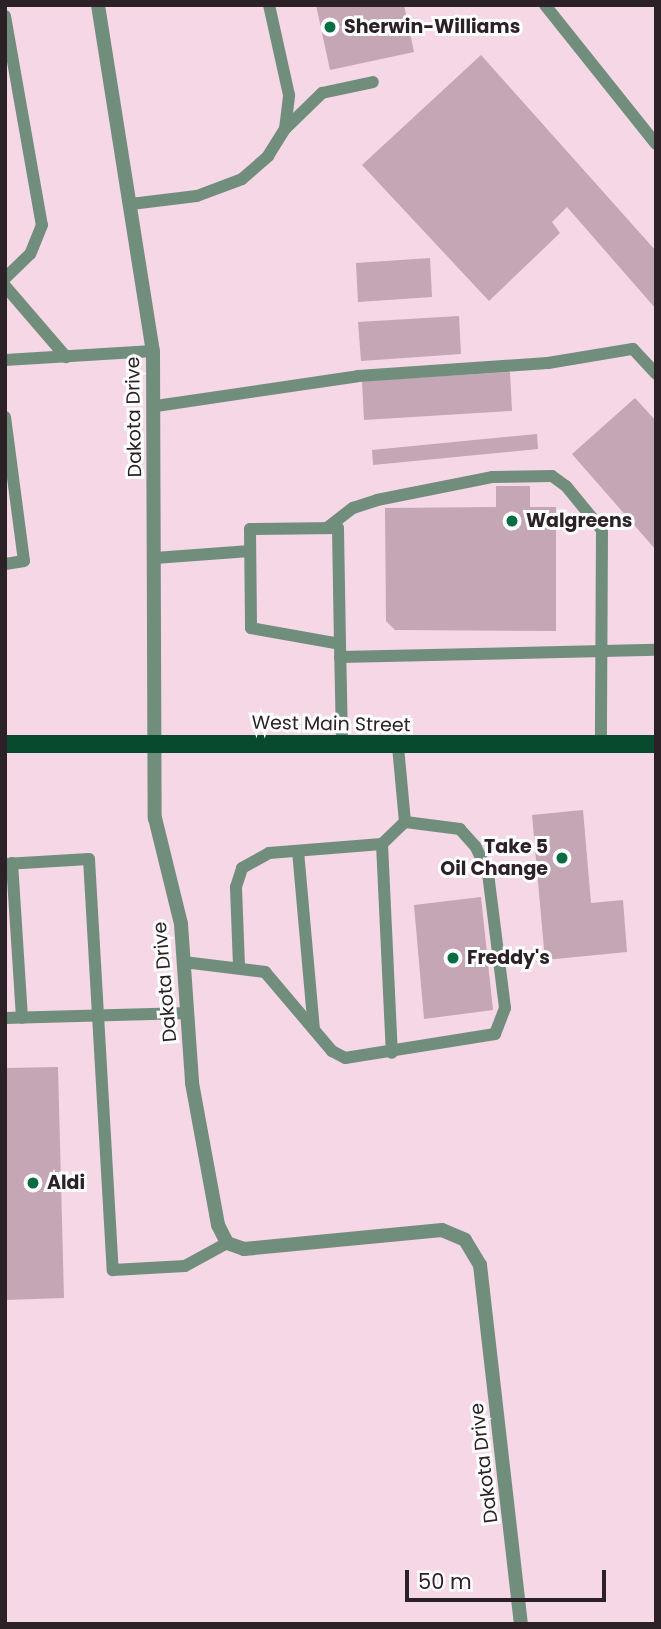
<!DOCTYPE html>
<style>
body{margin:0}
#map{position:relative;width:661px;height:1629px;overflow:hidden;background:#f6d7e6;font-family:Poppins,sans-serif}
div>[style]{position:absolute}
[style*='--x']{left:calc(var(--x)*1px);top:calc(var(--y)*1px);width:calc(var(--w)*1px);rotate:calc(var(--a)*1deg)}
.building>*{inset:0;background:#c4a6b4}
.service>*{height:12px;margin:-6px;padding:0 6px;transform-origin:6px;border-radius:6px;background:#718e7c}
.minor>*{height:14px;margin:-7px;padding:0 7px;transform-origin:7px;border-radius:7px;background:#718e7c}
.primary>*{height:18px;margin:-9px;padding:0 9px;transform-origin:9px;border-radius:9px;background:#084a2d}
.dots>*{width:19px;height:19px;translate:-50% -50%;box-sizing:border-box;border:4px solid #fff;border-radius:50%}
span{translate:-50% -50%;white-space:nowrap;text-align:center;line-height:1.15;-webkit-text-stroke:6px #fff;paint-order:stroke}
.poi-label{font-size:19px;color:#2c2126;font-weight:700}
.left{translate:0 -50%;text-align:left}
.right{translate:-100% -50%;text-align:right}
.street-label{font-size:19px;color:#2c2126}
.frame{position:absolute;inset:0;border:7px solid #2c2126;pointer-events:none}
.scale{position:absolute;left:405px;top:1570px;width:201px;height:32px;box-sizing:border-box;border:4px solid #2c2126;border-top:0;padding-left:9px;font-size:21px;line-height:24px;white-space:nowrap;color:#2c2126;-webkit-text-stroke:5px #fff;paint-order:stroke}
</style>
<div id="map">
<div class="building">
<div style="clip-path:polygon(316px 5px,404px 5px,414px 52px,330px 70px)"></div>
<div style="clip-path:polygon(481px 55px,656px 251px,656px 309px,567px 207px,552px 222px,560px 233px,489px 301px,362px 165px)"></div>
<div style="clip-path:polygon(430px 258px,432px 297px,358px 302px,356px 263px)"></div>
<div style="clip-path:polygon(459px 316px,461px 354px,361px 361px,358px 322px)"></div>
<div style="clip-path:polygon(510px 372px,512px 411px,364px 420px,362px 381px)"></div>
<div style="clip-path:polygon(635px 398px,656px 421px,656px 550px,572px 454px)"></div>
<div style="clip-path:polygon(537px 434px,538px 449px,373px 465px,372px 450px)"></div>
<div style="clip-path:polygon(496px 486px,530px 486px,530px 507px,556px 507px,556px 631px,395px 630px,386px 621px,385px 508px,496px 507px)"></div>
<div style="clip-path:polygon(583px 810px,591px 903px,623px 900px,627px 952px,545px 960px,532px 815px)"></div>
<div style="clip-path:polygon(481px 897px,493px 1010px,424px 1019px,414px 905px)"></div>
<div style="clip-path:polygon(58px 1067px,64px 1298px,5px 1300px,5px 1068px)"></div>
</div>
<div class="service">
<div style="--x:545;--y:5;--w:178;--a:51.4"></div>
<div style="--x:5;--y:16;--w:212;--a:80"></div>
<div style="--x:42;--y:225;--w:31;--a:112"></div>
<div style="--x:30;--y:254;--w:35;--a:136"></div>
<div style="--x:285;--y:129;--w:52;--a:-44.2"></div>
<div style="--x:322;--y:93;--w:52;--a:-12.2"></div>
<div style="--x:131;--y:204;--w:66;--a:-6.9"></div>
<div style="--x:197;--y:196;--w:48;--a:-20.7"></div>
<div style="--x:242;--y:179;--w:35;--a:-41"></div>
<div style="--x:268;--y:156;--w:32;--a:-58"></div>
<div style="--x:285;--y:129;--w:34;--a:-83"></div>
<div style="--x:289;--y:95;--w:92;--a:-102.5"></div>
<div style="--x:5;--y:286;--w:94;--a:49.3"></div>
<div style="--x:5;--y:360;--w:148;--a:-3.5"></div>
<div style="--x:156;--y:406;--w:204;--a:-8.4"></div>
<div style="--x:358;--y:376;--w:190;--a:-3.9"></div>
<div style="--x:548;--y:363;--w:86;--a:-9.4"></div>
<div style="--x:633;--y:349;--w:34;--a:47"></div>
<div style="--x:5;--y:417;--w:145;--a:82.5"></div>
<div style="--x:24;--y:561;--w:19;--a:171"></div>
<div style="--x:327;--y:528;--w:33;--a:-38"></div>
<div style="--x:353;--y:508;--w:25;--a:-18"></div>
<div style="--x:377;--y:500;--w:117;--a:-11.3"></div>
<div style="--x:492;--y:477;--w:60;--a:-1"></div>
<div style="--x:552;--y:476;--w:17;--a:36"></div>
<div style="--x:566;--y:486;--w:57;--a:50.7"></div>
<div style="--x:602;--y:530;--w:214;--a:90.3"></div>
<div style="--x:155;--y:558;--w:95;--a:-4.2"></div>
<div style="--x:340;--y:644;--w:116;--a:-91"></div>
<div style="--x:338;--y:528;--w:88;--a:179.3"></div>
<div style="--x:250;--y:529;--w:99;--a:89.4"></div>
<div style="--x:251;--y:628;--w:90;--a:10.2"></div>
<div style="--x:340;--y:644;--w:98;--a:88.8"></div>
<div style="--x:340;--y:657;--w:316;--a:-1.3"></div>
<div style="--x:382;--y:844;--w:209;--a:87.3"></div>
<div style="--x:298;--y:851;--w:179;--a:84.9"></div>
<div style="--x:12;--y:863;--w:155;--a:86.3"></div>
<div style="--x:5;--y:864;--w:84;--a:-3.4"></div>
<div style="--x:89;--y:859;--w:412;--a:86.7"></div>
<div style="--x:113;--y:1270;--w:72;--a:-3.2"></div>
<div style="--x:185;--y:1266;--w:48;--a:-28.7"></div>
<div style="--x:184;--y:962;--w:82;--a:7"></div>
<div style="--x:265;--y:972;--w:104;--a:49.7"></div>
<div style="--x:332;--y:1051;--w:15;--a:28"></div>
<div style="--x:345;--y:1058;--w:152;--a:-9.1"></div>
<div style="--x:495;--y:1034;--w:28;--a:-69"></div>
<div style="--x:505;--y:1008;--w:136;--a:-97.2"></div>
<div style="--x:488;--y:873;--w:29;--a:-115"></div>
<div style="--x:476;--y:847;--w:24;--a:-132"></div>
<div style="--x:460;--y:829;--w:55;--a:-172.7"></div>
<div style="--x:239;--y:966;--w:79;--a:-92.2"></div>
<div style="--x:236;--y:887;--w:20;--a:-72"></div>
<div style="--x:242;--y:868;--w:31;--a:-29"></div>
<div style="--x:269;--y:853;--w:113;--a:-4.6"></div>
<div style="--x:382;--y:844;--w:32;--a:-44"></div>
<div style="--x:405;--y:822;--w:75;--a:-95.3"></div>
<div style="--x:5;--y:1018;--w:183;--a:-1.6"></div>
</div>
<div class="minor">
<div style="--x:98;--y:5;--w:350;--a:81"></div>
<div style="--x:153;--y:351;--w:467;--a:89.8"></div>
<div style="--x:155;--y:818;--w:109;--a:76.2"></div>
<div style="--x:181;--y:924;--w:159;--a:86"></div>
<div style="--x:192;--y:1083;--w:144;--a:79.6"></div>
<div style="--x:218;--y:1225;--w:20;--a:63"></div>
<div style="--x:227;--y:1243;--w:18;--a:19"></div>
<div style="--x:244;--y:1249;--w:199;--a:-5.5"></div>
<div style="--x:442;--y:1230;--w:25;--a:23"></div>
<div style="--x:465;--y:1240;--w:29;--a:59"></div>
<div style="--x:480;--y:1265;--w:361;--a:83.5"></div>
</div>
<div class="primary">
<div style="--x:5;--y:744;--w:651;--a:0"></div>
</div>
<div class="dots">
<div style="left:330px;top:27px;background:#066d43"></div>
<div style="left:512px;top:521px;background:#066d43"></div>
<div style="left:562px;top:858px;background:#066d43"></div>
<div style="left:453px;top:958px;background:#066d43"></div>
<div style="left:33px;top:1183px;background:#066d43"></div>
</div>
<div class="poi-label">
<span class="left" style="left:344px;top:27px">Sherwin-Williams</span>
<span class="left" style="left:526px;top:521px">Walgreens</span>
<span class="right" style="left:548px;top:858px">Take 5<br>Oil Change</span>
<span class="left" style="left:467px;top:958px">Freddy's</span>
<span class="left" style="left:47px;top:1183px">Aldi</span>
</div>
<div class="street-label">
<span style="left:134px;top:417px;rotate:-91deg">Dakota Drive</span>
<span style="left:331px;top:724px;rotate:1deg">West Main Street</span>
<span style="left:165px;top:982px;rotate:-95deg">Dakota Drive</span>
<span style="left:484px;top:1463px;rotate:-97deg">Dakota Drive</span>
</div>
<div class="frame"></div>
<div class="scale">50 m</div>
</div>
